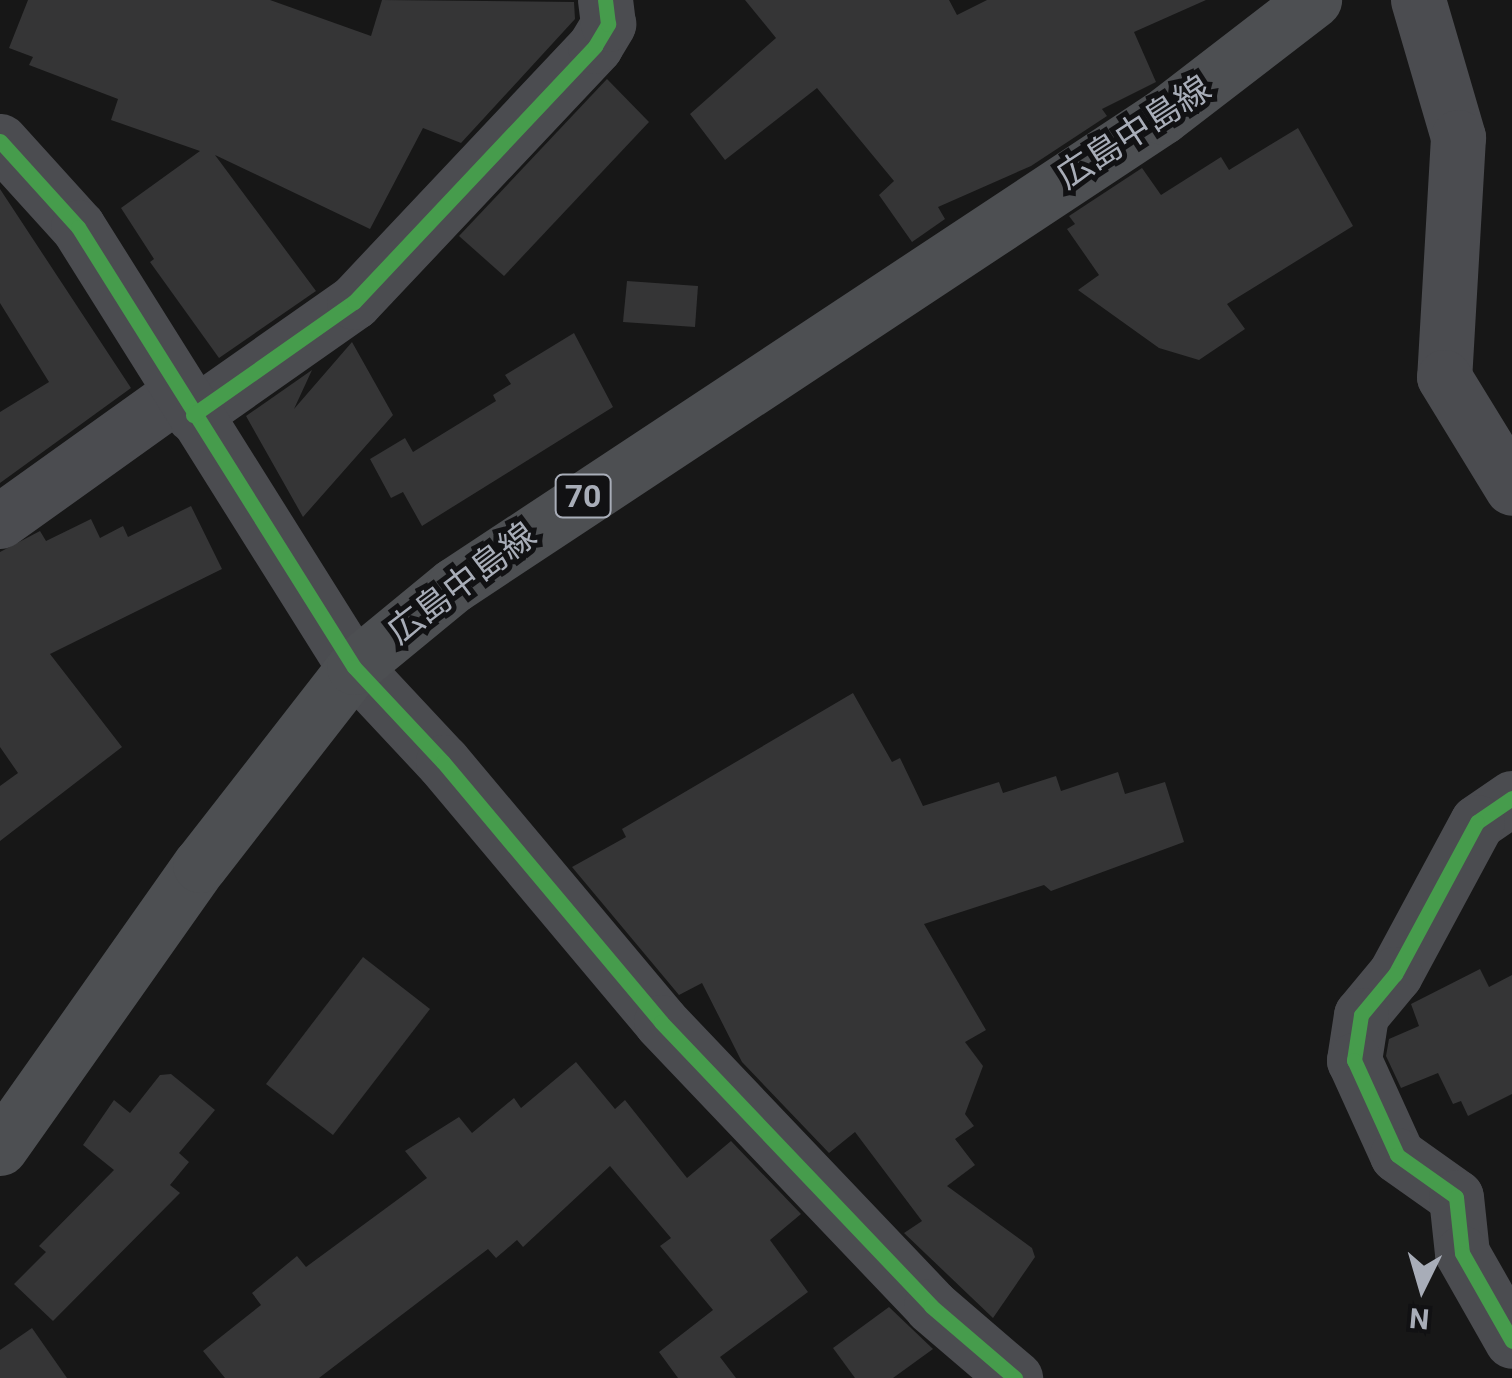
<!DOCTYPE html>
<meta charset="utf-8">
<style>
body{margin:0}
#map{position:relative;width:1512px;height:1378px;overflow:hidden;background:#171717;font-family:Roboto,"Noto Sans JP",sans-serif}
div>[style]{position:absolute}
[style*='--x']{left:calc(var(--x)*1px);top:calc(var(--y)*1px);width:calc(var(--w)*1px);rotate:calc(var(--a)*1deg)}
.building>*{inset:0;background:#353536}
.minor>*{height:55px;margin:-27.5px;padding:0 27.5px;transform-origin:27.5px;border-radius:27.5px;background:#4b4c50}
.tertiary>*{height:55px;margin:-27.5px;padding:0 27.5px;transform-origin:27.5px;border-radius:27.5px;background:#4b4c50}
.primary>*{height:55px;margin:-27.5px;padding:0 27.5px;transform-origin:27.5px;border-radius:27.5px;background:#4d4f52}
.cycleway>*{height:15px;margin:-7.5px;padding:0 7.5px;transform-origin:7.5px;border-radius:7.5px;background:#469c4c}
span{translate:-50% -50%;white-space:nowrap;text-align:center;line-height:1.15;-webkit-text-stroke:10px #111113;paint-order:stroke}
.shield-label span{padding:2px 8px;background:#111113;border:2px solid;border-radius:8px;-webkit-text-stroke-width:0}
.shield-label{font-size:32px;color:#a8adb8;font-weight:700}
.street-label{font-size:35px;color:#a8adb8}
.north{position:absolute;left:1372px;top:1238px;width:100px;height:100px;-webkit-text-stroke:8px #111113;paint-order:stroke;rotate:185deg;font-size:28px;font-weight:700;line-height:40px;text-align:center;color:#a8adb8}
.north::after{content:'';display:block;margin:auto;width:35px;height:45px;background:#a8adb8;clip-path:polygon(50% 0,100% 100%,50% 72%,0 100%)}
</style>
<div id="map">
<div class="building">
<div style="clip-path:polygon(28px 0,270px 0,371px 36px,382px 0,574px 2px,575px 19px,461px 143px,423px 128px,370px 229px,215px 155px,316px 291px,219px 358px,150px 262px,154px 259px,121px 208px,200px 151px,111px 120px,118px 99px,29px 65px,33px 57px,9px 48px)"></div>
<div style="clip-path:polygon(745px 0,949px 0,957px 15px,987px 0,1206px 0,1134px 32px,1156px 82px,1102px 109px,1107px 116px,1031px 166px,938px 207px,945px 219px,912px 242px,879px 195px,894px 181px,817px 88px,725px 160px,690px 114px,776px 38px)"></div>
<div style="clip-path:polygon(607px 79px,649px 122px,504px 276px,459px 236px)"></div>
<div style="clip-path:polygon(1298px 128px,1353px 226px,1227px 304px,1245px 329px,1199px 360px,1159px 348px,1078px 290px,1099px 275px,1067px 229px,1075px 224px,1069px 216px,1142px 168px,1161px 195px,1221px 157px,1229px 170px)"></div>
<div style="clip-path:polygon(0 189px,131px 388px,0 483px,0 412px,49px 382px,0 303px)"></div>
<div style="clip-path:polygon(627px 281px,698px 286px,695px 327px,623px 322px)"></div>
<div style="clip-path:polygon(574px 333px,613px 407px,422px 526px,403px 492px,391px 498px,370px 459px,405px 438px,413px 452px,496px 401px,493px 395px,511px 384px,505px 375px)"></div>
<div style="clip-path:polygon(352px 342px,393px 415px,303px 517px,246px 416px,312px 370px,294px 409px)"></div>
<div style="clip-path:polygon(191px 506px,222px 569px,50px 654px,122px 747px,0 841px,0 786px,18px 773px,0 747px,0 552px,40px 531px,46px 541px,91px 519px,100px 538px,123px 526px,128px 537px)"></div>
<div style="clip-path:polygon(853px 693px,892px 762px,900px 758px,923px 806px,999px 782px,1003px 793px,1056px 776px,1061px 791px,1118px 772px,1125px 794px,1165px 782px,1184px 842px,1051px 891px,1044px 885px,924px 924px,986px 1030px,965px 1042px,983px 1066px,965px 1114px,974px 1126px,955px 1139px,975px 1165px,947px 1186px,1032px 1248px,1035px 1257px,993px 1318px,904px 1233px,922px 1221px,855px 1132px,829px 1153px,742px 1062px,702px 983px,679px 995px,572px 867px,626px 837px,622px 829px)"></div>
<div style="clip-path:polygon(363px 957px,430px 1009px,333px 1135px,266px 1084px)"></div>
<div style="clip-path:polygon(1480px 969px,1489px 987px,1512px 975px,1512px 1094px,1468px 1116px,1461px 1101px,1453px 1104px,1438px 1073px,1401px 1088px,1386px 1056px,1389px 1039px,1419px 1026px,1411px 1004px)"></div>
<div style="clip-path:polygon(576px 1062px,615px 1109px,625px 1100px,687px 1178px,731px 1141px,801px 1214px,770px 1240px,808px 1292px,720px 1357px,736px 1378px,678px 1378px,659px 1352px,713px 1310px,660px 1246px,671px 1238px,610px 1166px,523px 1247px,517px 1240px,496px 1258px,488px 1249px,319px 1378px,225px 1378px,203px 1351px,261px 1305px,252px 1293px,297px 1256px,306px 1267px,427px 1178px,405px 1151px,459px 1117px,472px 1133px,514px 1098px,521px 1108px)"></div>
<div style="clip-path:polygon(171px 1074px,215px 1110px,179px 1153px,189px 1162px,170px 1185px,180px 1193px,53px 1321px,14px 1284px,46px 1252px,39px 1246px,114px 1170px,83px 1145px,114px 1100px,130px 1113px,160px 1075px)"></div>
<div style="clip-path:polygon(889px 1307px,933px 1349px,893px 1378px,855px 1378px,833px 1348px)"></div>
<div style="clip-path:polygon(32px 1328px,67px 1378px,0 1378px,0 1350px)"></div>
</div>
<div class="minor">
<div style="--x:1418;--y:0;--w:143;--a:73.7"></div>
<div style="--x:1458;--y:137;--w:240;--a:93.3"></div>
<div style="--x:1444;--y:377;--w:130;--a:58.5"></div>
<div style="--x:193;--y:415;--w:197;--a:-35.1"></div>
<div style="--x:354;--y:302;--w:352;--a:-46.7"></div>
<div style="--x:595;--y:46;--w:26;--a:-59"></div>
<div style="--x:608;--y:24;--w:24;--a:-97"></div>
<div style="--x:0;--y:521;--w:221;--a:-35.6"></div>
<div style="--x:354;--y:667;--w:130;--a:46.9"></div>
<div style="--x:443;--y:762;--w:339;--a:50"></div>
<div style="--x:661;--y:1022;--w:392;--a:46.4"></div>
<div style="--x:931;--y:1306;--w:111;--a:40.6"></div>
<div style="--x:1512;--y:798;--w:42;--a:145.6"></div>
<div style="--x:1477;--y:822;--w:173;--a:118.3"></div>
<div style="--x:1395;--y:974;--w:53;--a:129.7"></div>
<div style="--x:1361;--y:1015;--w:46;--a:98.8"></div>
<div style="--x:1354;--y:1060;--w:104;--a:65.6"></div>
<div style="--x:1397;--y:1155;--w:72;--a:35.4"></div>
<div style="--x:1456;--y:1197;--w:56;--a:83.9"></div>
<div style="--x:1462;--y:1253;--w:101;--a:60.4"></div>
</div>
<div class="tertiary">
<div style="--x:0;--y:141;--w:116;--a:47.8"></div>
<div style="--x:78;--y:227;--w:519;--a:57.9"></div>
</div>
<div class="primary">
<div style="--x:0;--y:1148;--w:347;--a:-54.8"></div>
<div style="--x:200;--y:865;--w:251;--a:-52.1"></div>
<div style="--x:354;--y:667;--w:129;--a:-39.4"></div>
<div style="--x:454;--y:585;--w:849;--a:-33.47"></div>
<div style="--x:1162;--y:117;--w:192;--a:-37.6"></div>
</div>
<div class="cycleway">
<div style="--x:0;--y:141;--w:116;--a:47.8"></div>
<div style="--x:78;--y:227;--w:519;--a:57.9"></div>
<div style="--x:354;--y:667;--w:130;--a:46.9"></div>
<div style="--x:443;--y:762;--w:339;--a:50"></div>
<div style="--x:661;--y:1022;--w:392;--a:46.4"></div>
<div style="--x:931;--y:1306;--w:111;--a:40.6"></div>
<div style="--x:193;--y:415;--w:197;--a:-35.1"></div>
<div style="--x:354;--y:302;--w:352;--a:-46.7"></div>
<div style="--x:595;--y:46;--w:26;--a:-59"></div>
<div style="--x:608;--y:24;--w:24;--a:-97"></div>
<div style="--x:1512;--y:798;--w:42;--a:145.6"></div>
<div style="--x:1477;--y:822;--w:173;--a:118.3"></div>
<div style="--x:1395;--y:974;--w:53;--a:129.7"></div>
<div style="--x:1361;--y:1015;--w:46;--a:98.8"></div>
<div style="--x:1354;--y:1060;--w:104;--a:65.6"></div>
<div style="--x:1397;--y:1155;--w:72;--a:35.4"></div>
<div style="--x:1456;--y:1197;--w:56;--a:83.9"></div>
<div style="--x:1462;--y:1253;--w:101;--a:60.4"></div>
</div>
<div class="shield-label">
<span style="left:583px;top:496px">70</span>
</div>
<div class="street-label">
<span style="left:1134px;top:133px;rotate:-33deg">広島中島線</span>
<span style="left:462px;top:584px;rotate:-37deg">広島中島線</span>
</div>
<div class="north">N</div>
</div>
